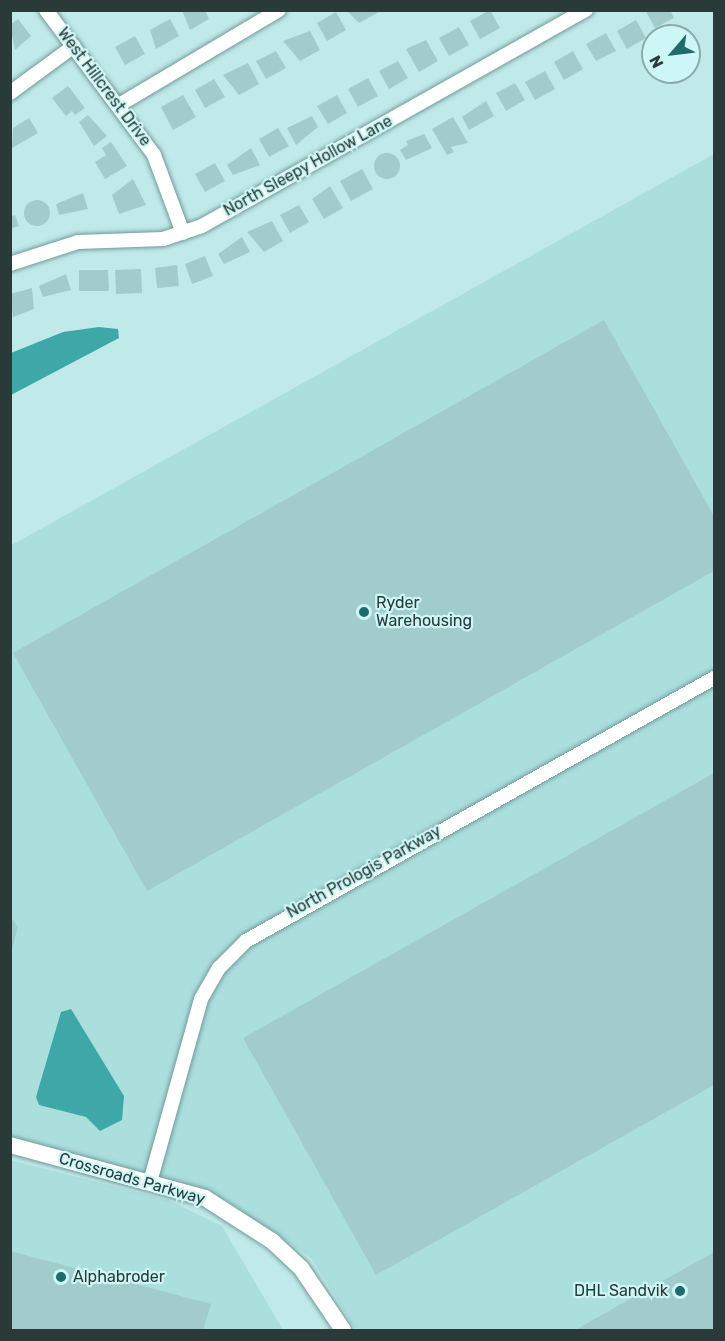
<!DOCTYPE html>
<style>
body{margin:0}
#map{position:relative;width:725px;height:1341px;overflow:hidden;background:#c0eae9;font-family:Rubik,sans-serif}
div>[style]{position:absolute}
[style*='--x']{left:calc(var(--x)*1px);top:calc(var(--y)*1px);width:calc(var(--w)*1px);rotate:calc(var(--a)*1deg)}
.built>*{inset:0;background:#abdfde}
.water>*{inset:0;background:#3da8a7}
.building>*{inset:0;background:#a2cccb}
.round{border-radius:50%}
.roads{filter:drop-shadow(0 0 2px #729a99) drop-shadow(0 0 2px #729a99)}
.minor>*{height:14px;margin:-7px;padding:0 7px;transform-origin:7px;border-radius:7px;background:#fff}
.tertiary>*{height:16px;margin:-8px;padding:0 8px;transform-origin:8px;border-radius:8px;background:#fff}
.dots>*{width:16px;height:16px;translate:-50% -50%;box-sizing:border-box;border:3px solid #cdf7f6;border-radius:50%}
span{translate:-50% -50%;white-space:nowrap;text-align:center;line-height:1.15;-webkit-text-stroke:4.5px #cdf7f6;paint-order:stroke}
.street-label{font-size:16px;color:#293a39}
.poi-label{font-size:16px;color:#293a39}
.left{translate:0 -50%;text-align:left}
.right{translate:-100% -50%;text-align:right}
.frame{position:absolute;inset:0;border:12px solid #293a39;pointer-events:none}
.north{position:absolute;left:641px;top:24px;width:60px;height:60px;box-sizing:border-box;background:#cdf7f6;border:2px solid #8babaa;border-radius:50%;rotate:242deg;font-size:16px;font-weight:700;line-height:24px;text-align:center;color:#293a39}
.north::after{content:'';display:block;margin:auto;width:21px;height:27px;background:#1f6b6b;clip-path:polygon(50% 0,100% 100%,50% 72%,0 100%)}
</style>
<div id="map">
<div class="built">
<div style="clip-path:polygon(714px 154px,714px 1330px,356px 1330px,311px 1258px,224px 1199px,11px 1136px,10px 546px)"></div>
<div style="clip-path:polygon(10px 1160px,168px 1200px,222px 1226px,283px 1330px,11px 1330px)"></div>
</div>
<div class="water">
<div style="clip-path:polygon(99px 327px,118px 329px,119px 338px,11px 395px,11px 353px,63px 332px)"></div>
<div style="clip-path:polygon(71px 1009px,124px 1096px,122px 1120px,100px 1131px,86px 1117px,39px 1105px,36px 1097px,61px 1012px)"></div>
</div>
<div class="building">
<div style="clip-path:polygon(182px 10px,205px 10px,209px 19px,190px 30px)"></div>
<div style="clip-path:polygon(346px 10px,378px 10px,379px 12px,359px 23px)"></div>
<div style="clip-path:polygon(490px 10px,500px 28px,480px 39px,470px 21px)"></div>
<div style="clip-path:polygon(645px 10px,670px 10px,674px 18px,655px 28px)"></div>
<div style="clip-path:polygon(336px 12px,346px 30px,327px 41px,317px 23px)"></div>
<div style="clip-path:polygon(18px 19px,31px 36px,15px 50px,10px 25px)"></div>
<div style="clip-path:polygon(170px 19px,179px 36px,156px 49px,150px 30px)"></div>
<div style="clip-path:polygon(636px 20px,646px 38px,627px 49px,617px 31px)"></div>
<div style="clip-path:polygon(459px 27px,469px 45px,449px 56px,439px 38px)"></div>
<div style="clip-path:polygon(310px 31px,320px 50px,300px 61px,283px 41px)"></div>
<div style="clip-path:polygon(606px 33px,616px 51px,596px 61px,586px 44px)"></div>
<div style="clip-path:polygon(135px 36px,145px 54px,125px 65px,115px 47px)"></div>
<div style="clip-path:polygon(426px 40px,438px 61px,419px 72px,406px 49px)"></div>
<div style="clip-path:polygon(276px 51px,286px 68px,266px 79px,256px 61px)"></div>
<div style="clip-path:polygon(573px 51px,583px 69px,564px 80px,554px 62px)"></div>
<div style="clip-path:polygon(398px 61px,408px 78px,389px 89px,379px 71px)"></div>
<div style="clip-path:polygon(248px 63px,259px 84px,239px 95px,223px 75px)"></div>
<div style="clip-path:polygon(545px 71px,555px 89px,535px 100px,525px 82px)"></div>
<div style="clip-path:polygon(368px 78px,378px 96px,358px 107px,348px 89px)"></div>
<div style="clip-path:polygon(214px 79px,225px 97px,205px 108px,195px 90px)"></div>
<div style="clip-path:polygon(515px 83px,525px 100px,506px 111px,496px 93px)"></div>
<div style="clip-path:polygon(68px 86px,85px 108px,75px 115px,72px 111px,66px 116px,52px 98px)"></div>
<div style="clip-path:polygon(183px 95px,196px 117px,173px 130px,161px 107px)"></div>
<div style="clip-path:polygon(337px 95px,347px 113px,328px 124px,317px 106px)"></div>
<div style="clip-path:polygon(486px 101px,494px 116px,469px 130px,462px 117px)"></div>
<div style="clip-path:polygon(88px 115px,107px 136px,94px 146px,79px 122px)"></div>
<div style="clip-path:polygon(312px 116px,318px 127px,296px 145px,287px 128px)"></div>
<div style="clip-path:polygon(453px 117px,468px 143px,451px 147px,454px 152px,447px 155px,432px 129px)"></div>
<div style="clip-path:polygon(29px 118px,38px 133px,12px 148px,13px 128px)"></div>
<div style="clip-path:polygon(278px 128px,289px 146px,269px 157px,259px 139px)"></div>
<div style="clip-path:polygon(424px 134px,432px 148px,406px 160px,400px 150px,408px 145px,406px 141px)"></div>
<div style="clip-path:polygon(111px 142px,127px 166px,105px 179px,95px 162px,106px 155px,102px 148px)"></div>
<div style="clip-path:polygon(251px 148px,260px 165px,233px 175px,227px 165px)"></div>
<div class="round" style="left:374px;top:153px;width:26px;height:26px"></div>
<div style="clip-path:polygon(215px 163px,225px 181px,205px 192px,195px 174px)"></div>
<div style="clip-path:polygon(362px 169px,373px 189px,351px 201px,340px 181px)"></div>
<div style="clip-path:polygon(133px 179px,146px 205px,119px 214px,112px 195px)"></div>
<div style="clip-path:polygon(330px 186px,343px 208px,324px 219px,312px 199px)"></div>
<div style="clip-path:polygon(83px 193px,88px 209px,59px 215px,56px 204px)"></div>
<div class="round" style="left:24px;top:200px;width:26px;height:26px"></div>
<div style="clip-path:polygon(299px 205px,309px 222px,290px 233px,280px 215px)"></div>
<div style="clip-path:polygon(15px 215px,19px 226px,10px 229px,10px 217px)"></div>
<div style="clip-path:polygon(272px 221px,283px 241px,264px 252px,247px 232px)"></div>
<div style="clip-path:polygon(242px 237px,250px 252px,224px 264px,218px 254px)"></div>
<div style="clip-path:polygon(205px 256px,213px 276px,192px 284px,185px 264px)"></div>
<div style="clip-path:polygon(177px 265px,179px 286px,157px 288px,155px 268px)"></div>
<div style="clip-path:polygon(141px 269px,142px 293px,116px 294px,115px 270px)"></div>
<div style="clip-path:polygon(79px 270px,108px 270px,109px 291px,79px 291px)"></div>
<div style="clip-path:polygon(66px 274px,71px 290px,43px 297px,39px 286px)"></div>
<div style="clip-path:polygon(32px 288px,34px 309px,13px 317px,10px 294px)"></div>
<div style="clip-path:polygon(604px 320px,714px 516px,714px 571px,147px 891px,13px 653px)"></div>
<div style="clip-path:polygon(714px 773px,714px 1085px,376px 1275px,243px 1038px)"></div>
<div style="clip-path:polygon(10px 916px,18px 927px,11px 953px,10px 953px)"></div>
<div style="clip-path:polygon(10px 1251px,211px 1304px,203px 1330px,10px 1330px)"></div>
<div style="clip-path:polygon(714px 1252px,714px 1330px,575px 1330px)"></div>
</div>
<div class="roads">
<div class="minor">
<div style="--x:46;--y:10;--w:181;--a:53.3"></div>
<div style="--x:154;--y:155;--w:83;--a:69.6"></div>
<div style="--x:10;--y:93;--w:79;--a:-36.3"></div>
<div style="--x:119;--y:105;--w:186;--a:-30.7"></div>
<div style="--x:10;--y:264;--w:71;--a:-17.9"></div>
<div style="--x:78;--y:242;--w:85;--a:-2"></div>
<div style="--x:163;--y:239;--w:41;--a:-18.4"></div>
<div style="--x:202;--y:226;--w:441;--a:-29.4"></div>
<div style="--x:150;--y:1182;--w:190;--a:-74.4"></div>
<div style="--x:201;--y:999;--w:36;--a:-60"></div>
<div style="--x:219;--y:968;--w:38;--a:-45"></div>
<div style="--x:246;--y:941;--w:537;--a:-29.33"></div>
</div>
<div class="tertiary">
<div style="--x:10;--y:1145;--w:202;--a:15.2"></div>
<div style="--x:205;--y:1198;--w:80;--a:32.7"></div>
<div style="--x:272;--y:1241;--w:40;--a:43"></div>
<div style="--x:301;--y:1268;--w:75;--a:55.9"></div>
</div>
</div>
<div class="dots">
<div style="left:364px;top:612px;background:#1f6b6b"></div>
<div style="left:61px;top:1277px;background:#1f6b6b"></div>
<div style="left:680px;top:1291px;background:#1f6b6b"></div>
</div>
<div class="street-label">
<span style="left:104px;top:87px;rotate:53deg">West Hillcrest Drive</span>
<span style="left:308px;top:166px;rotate:-29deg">North Sleepy Hollow Lane</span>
<span style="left:364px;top:872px;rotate:-29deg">North Prologis Parkway</span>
<span style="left:132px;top:1179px;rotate:16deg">Crossroads Parkway</span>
</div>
<div class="poi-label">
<span class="left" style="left:376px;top:612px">Ryder<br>Warehousing</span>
<span class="left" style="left:73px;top:1277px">Alphabroder</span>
<span class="right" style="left:668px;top:1291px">DHL Sandvik</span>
</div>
<div class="frame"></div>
<div class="north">N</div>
</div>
